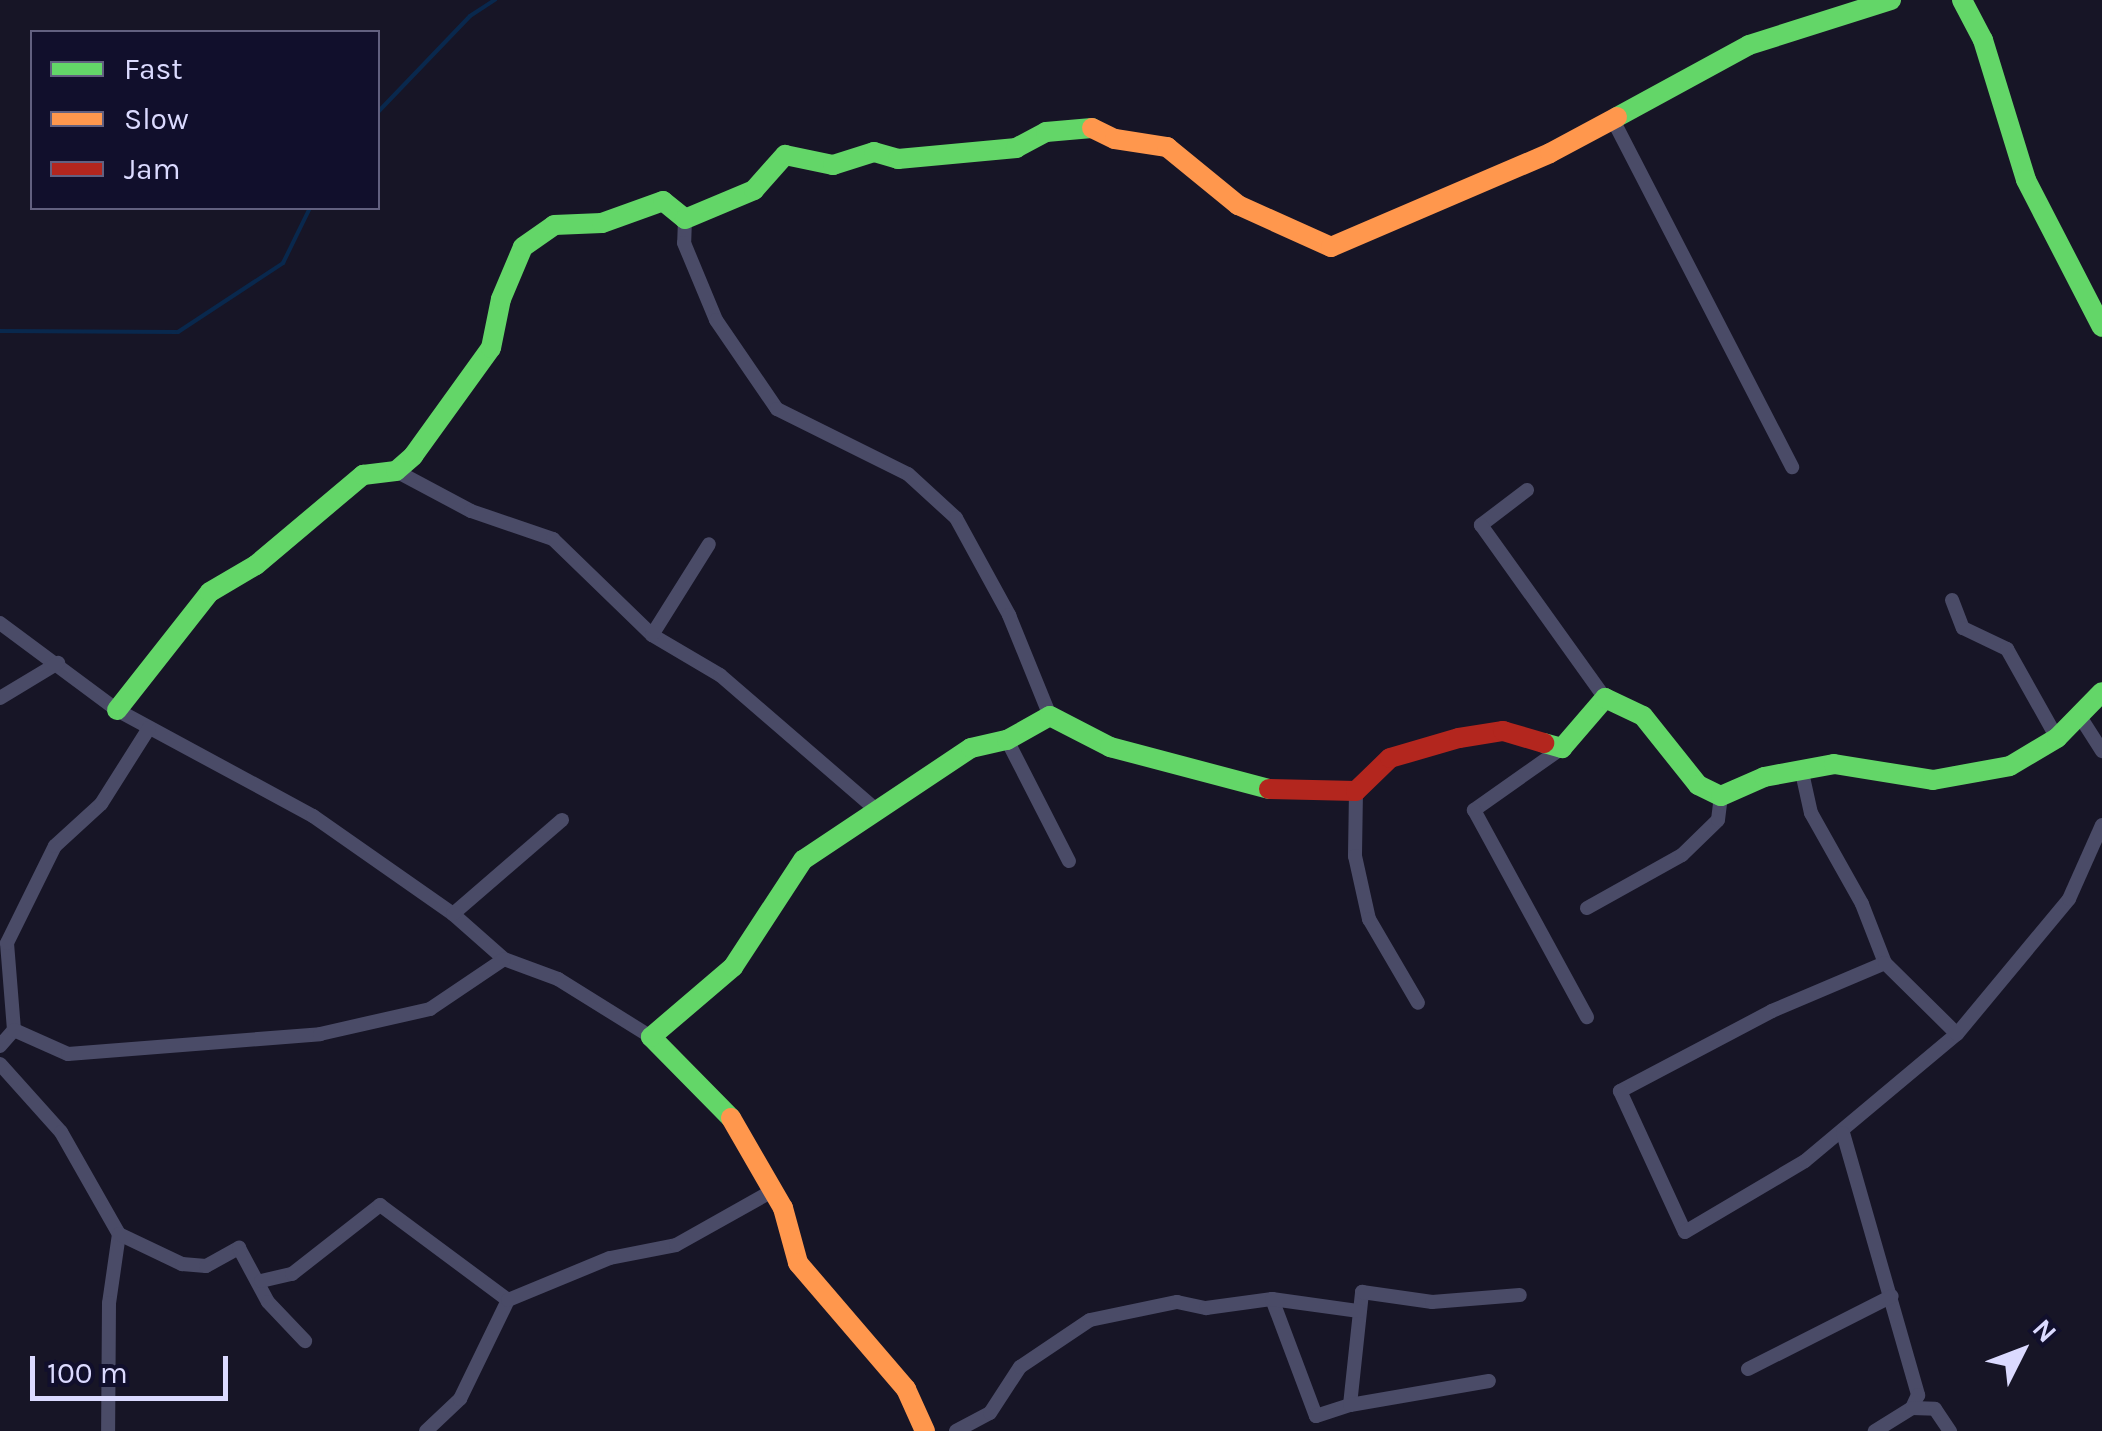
<!DOCTYPE html>
<style>
body{margin:0}
#map{position:relative;width:2102px;height:1431px;overflow:hidden;background:#171526;font-family:Karla,sans-serif}
div>[style]{position:absolute}
[style*='--x']{left:calc(var(--x)*1px);top:calc(var(--y)*1px);width:calc(var(--w)*1px);rotate:calc(var(--a)*1deg)}
.stream>*{height:4px;margin:-2px;padding:0 2px;transform-origin:2px;border-radius:2px;background:#09284d}
.street>*{height:14px;margin:-7px;padding:0 7px;transform-origin:7px;border-radius:7px;background:#4a4b67}
.fast>*{height:20px;margin:-10px;padding:0 10px;transform-origin:10px;border-radius:10px;background:#63d668}
.slow>*{height:20px;margin:-10px;padding:0 10px;transform-origin:10px;border-radius:10px;background:#ff974d}
.jam>*{height:20px;margin:-10px;padding:0 10px;transform-origin:10px;border-radius:10px;background:#b3261e}
span{translate:-50% -50%;white-space:nowrap;text-align:center;line-height:1.15;-webkit-text-stroke:8px #110f2c;paint-order:stroke}
.legend{position:absolute;left:30px;top:30px;width:350px;height:180px;box-sizing:border-box;background:#110f2c;border:2px solid #626080;margin:0;padding:12px 18px;list-style:none;font-size:30px;color:#dbdaff}
.legend li{display:flex;align-items:center;gap:20px;height:50px}
.legend b{width:50px;border:2px solid #626080}
.north{position:absolute;left:1972px;top:1301px;width:100px;height:100px;-webkit-text-stroke:8px #110f2c;paint-order:stroke;rotate:48deg;font-size:28px;font-weight:700;line-height:40px;text-align:center;color:#dbdaff}
.north::after{content:'';display:block;margin:auto;width:35px;height:45px;background:#dbdaff;clip-path:polygon(50% 0,100% 100%,50% 72%,0 100%)}
.scale{position:absolute;left:30px;top:1356px;width:198px;height:45px;box-sizing:border-box;border:5px solid #dbdaff;border-top:0;padding-left:12px;font-size:30px;line-height:35px;white-space:nowrap;color:#dbdaff;-webkit-text-stroke:8px #110f2c;paint-order:stroke}
</style>
<div id="map">
<div class="stream">
<div style="--x:378;--y:112;--w:133;--a:-46.2"></div>
<div style="--x:470;--y:16;--w:30;--a:-33"></div>
<div style="--x:0;--y:331;--w:178;--a:0.3"></div>
<div style="--x:178;--y:332;--w:126;--a:-33.3"></div>
<div style="--x:283;--y:263;--w:61;--a:-63.9"></div>
</div>
<div class="street">
<div style="--x:1612;--y:118;--w:393;--a:62.7"></div>
<div style="--x:685;--y:219;--w:24;--a:92"></div>
<div style="--x:684;--y:243;--w:83;--a:67.4"></div>
<div style="--x:716;--y:320;--w:108;--a:55.6"></div>
<div style="--x:777;--y:409;--w:146;--a:26.4"></div>
<div style="--x:908;--y:474;--w:65;--a:42.5"></div>
<div style="--x:956;--y:518;--w:111;--a:61.3"></div>
<div style="--x:1009;--y:615;--w:109;--a:67.9"></div>
<div style="--x:396;--y:471;--w:85;--a:28.1"></div>
<div style="--x:471;--y:511;--w:87;--a:18.9"></div>
<div style="--x:553;--y:539;--w:138;--a:44.1"></div>
<div style="--x:652;--y:635;--w:79;--a:30.5"></div>
<div style="--x:720;--y:675;--w:205;--a:40.8"></div>
<div style="--x:1527;--y:490;--w:58;--a:142.7"></div>
<div style="--x:1481;--y:525;--w:213;--a:54.4"></div>
<div style="--x:1952;--y:600;--w:30;--a:69"></div>
<div style="--x:1963;--y:628;--w:49;--a:25.5"></div>
<div style="--x:2007;--y:649;--w:102;--a:60.7"></div>
<div style="--x:0;--y:623;--w:146;--a:36.6"></div>
<div style="--x:117;--y:710;--w:223;--a:28.4"></div>
<div style="--x:313;--y:816;--w:171;--a:35"></div>
<div style="--x:453;--y:914;--w:68;--a:41.4"></div>
<div style="--x:504;--y:959;--w:58;--a:20.3"></div>
<div style="--x:558;--y:979;--w:110;--a:31.9"></div>
<div style="--x:652;--y:635;--w:107;--a:-57.9"></div>
<div style="--x:0;--y:698;--w:68;--a:-31.1"></div>
<div style="--x:2079;--y:715;--w:43;--a:57.4"></div>
<div style="--x:1007;--y:740;--w:136;--a:62.9"></div>
<div style="--x:1562;--y:748;--w:108;--a:144.8"></div>
<div style="--x:1474;--y:810;--w:236;--a:61.4"></div>
<div style="--x:1801;--y:768;--w:46;--a:77.5"></div>
<div style="--x:1811;--y:813;--w:104;--a:60.7"></div>
<div style="--x:1862;--y:904;--w:63;--a:68.7"></div>
<div style="--x:1885;--y:963;--w:123;--a:157"></div>
<div style="--x:1772;--y:1011;--w:172;--a:152.2"></div>
<div style="--x:1620;--y:1091;--w:155;--a:65.3"></div>
<div style="--x:1685;--y:1232;--w:139;--a:-30.6"></div>
<div style="--x:1805;--y:1161;--w:198;--a:-39.9"></div>
<div style="--x:1957;--y:1034;--w:175;--a:-50.3"></div>
<div style="--x:2069;--y:899;--w:81;--a:-66"></div>
<div style="--x:1356;--y:791;--w:65;--a:90.9"></div>
<div style="--x:1355;--y:856;--w:65;--a:77.5"></div>
<div style="--x:1369;--y:919;--w:97;--a:59.7"></div>
<div style="--x:1587;--y:908;--w:109;--a:-29.2"></div>
<div style="--x:1682;--y:855;--w:50;--a:-44.2"></div>
<div style="--x:1718;--y:820;--w:24;--a:-83"></div>
<div style="--x:453;--y:914;--w:144;--a:-40.8"></div>
<div style="--x:1885;--y:963;--w:101;--a:44.6"></div>
<div style="--x:14;--y:1030;--w:87;--a:-94.6"></div>
<div style="--x:7;--y:943;--w:108;--a:-63.7"></div>
<div style="--x:55;--y:846;--w:62;--a:-42.4"></div>
<div style="--x:101;--y:804;--w:90;--a:-57.7"></div>
<div style="--x:0;--y:1046;--w:21;--a:-49"></div>
<div style="--x:14;--y:1030;--w:59;--a:24"></div>
<div style="--x:68;--y:1054;--w:253;--a:-4.5"></div>
<div style="--x:320;--y:1034;--w:113;--a:-12.8"></div>
<div style="--x:430;--y:1009;--w:89;--a:-34"></div>
<div style="--x:0;--y:1064;--w:91;--a:48.1"></div>
<div style="--x:61;--y:1132;--w:117;--a:60.4"></div>
<div style="--x:119;--y:1234;--w:70;--a:98.2"></div>
<div style="--x:109;--y:1303;--w:128;--a:90.4"></div>
<div style="--x:1843;--y:1133;--w:273;--a:74"></div>
<div style="--x:1918;--y:1395;--w:14;--a:115"></div>
<div style="--x:1912;--y:1408;--w:44;--a:148.1"></div>
<div style="--x:119;--y:1234;--w:70;--a:25.5"></div>
<div style="--x:182;--y:1264;--w:24;--a:5"></div>
<div style="--x:206;--y:1266;--w:38;--a:-29"></div>
<div style="--x:239;--y:1248;--w:61;--a:61.8"></div>
<div style="--x:268;--y:1302;--w:54;--a:46.5"></div>
<div style="--x:261;--y:1281;--w:32;--a:-13"></div>
<div style="--x:292;--y:1274;--w:112;--a:-38.1"></div>
<div style="--x:380;--y:1205;--w:159;--a:36.6"></div>
<div style="--x:1272;--y:1299;--w:125;--a:69.4"></div>
<div style="--x:1316;--y:1416;--w:36;--a:-18"></div>
<div style="--x:1350;--y:1405;--w:114;--a:-83.9"></div>
<div style="--x:1362;--y:1292;--w:71;--a:8.1"></div>
<div style="--x:1432;--y:1302;--w:88;--a:-4.5"></div>
<div style="--x:1748;--y:1369;--w:161;--a:-26.9"></div>
<div style="--x:1350;--y:1405;--w:141;--a:-9.8"></div>
<div style="--x:1912;--y:1408;--w:23;--a:2"></div>
<div style="--x:1935;--y:1409;--w:27;--a:56"></div>
<div style="--x:426;--y:1431;--w:47;--a:-43.3"></div>
<div style="--x:460;--y:1399;--w:110;--a:-64.1"></div>
<div style="--x:508;--y:1300;--w:110;--a:-22.4"></div>
<div style="--x:610;--y:1258;--w:67;--a:-11.1"></div>
<div style="--x:676;--y:1245;--w:112;--a:-29.3"></div>
<div style="--x:956;--y:1431;--w:38;--a:-28"></div>
<div style="--x:990;--y:1413;--w:55;--a:-56.9"></div>
<div style="--x:1020;--y:1367;--w:84;--a:-33.9"></div>
<div style="--x:1090;--y:1320;--w:89;--a:-11.7"></div>
<div style="--x:1177;--y:1302;--w:30;--a:12"></div>
<div style="--x:1206;--y:1308;--w:67;--a:-7.8"></div>
<div style="--x:1272;--y:1299;--w:88;--a:7.9"></div>
</div>
<div class="fast">
<div style="--x:1962;--y:0;--w:45;--a:62.3"></div>
<div style="--x:1983;--y:40;--w:146;--a:72.9"></div>
<div style="--x:2026;--y:180;--w:165;--a:62.7"></div>
<div style="--x:1617;--y:117;--w:150;--a:-28.6"></div>
<div style="--x:1749;--y:45;--w:149;--a:-17.6"></div>
<div style="--x:117;--y:710;--w:150;--a:-51.8"></div>
<div style="--x:210;--y:592;--w:53;--a:-30.4"></div>
<div style="--x:256;--y:565;--w:140;--a:-40.1"></div>
<div style="--x:363;--y:475;--w:33;--a:-7"></div>
<div style="--x:396;--y:471;--w:23;--a:-41"></div>
<div style="--x:413;--y:456;--w:133;--a:-54.2"></div>
<div style="--x:491;--y:348;--w:50;--a:-78.5"></div>
<div style="--x:501;--y:299;--w:56;--a:-67.1"></div>
<div style="--x:523;--y:247;--w:38;--a:-35"></div>
<div style="--x:554;--y:225;--w:48;--a:-2.4"></div>
<div style="--x:602;--y:223;--w:65;--a:-19.8"></div>
<div style="--x:663;--y:201;--w:28;--a:39"></div>
<div style="--x:685;--y:219;--w:75;--a:-22.8"></div>
<div style="--x:754;--y:190;--w:47;--a:-48.5"></div>
<div style="--x:785;--y:155;--w:49;--a:11.8"></div>
<div style="--x:833;--y:165;--w:43;--a:-17.6"></div>
<div style="--x:874;--y:152;--w:25;--a:16"></div>
<div style="--x:898;--y:159;--w:119;--a:-5.3"></div>
<div style="--x:1016;--y:148;--w:34;--a:-28"></div>
<div style="--x:1046;--y:132;--w:46;--a:-5"></div>
<div style="--x:1544;--y:743;--w:19;--a:16"></div>
<div style="--x:1562;--y:748;--w:66;--a:-49.3"></div>
<div style="--x:1605;--y:698;--w:42;--a:25.3"></div>
<div style="--x:1643;--y:716;--w:88;--a:51.4"></div>
<div style="--x:1698;--y:785;--w:25;--a:26"></div>
<div style="--x:1721;--y:796;--w:47;--a:-23.8"></div>
<div style="--x:1764;--y:777;--w:71;--a:-10.5"></div>
<div style="--x:1834;--y:764;--w:100;--a:9.2"></div>
<div style="--x:1933;--y:780;--w:78;--a:-10.3"></div>
<div style="--x:2010;--y:766;--w:55;--a:-30.8"></div>
<div style="--x:2057;--y:738;--w:64;--a:-45.6"></div>
<div style="--x:731;--y:1118;--w:114;--a:-134.6"></div>
<div style="--x:651;--y:1037;--w:108;--a:-40.5"></div>
<div style="--x:733;--y:967;--w:128;--a:-56.8"></div>
<div style="--x:803;--y:860;--w:202;--a:-33.7"></div>
<div style="--x:971;--y:748;--w:37;--a:-13"></div>
<div style="--x:1007;--y:740;--w:49;--a:-29.2"></div>
<div style="--x:1050;--y:716;--w:68;--a:27.3"></div>
<div style="--x:1110;--y:747;--w:164;--a:14.8"></div>
</div>
<div class="slow">
<div style="--x:1092;--y:128;--w:25;--a:26"></div>
<div style="--x:1115;--y:139;--w:53;--a:8.7"></div>
<div style="--x:1167;--y:147;--w:92;--a:39.2"></div>
<div style="--x:1238;--y:205;--w:102;--a:24.3"></div>
<div style="--x:1331;--y:247;--w:238;--a:-23.2"></div>
<div style="--x:1550;--y:153;--w:76;--a:-28.2"></div>
<div style="--x:731;--y:1118;--w:104;--a:60"></div>
<div style="--x:783;--y:1208;--w:57;--a:74.7"></div>
<div style="--x:798;--y:1263;--w:166;--a:49.4"></div>
<div style="--x:906;--y:1389;--w:46;--a:65.7"></div>
</div>
<div class="jam">
<div style="--x:1269;--y:789;--w:87;--a:1.3"></div>
<div style="--x:1356;--y:791;--w:47;--a:-44.1"></div>
<div style="--x:1390;--y:758;--w:72;--a:-16.2"></div>
<div style="--x:1459;--y:738;--w:45;--a:-9"></div>
<div style="--x:1503;--y:731;--w:43;--a:16.3"></div>
</div>
<ul class="legend">
<li><b style="height:12px;background:#63d668"></b>Fast</li>
<li><b style="height:12px;background:#ff974d"></b>Slow</li>
<li><b style="height:12px;background:#b3261e"></b>Jam</li>
</ul>
<div class="north">N</div>
<div class="scale">100 m</div>
</div>
